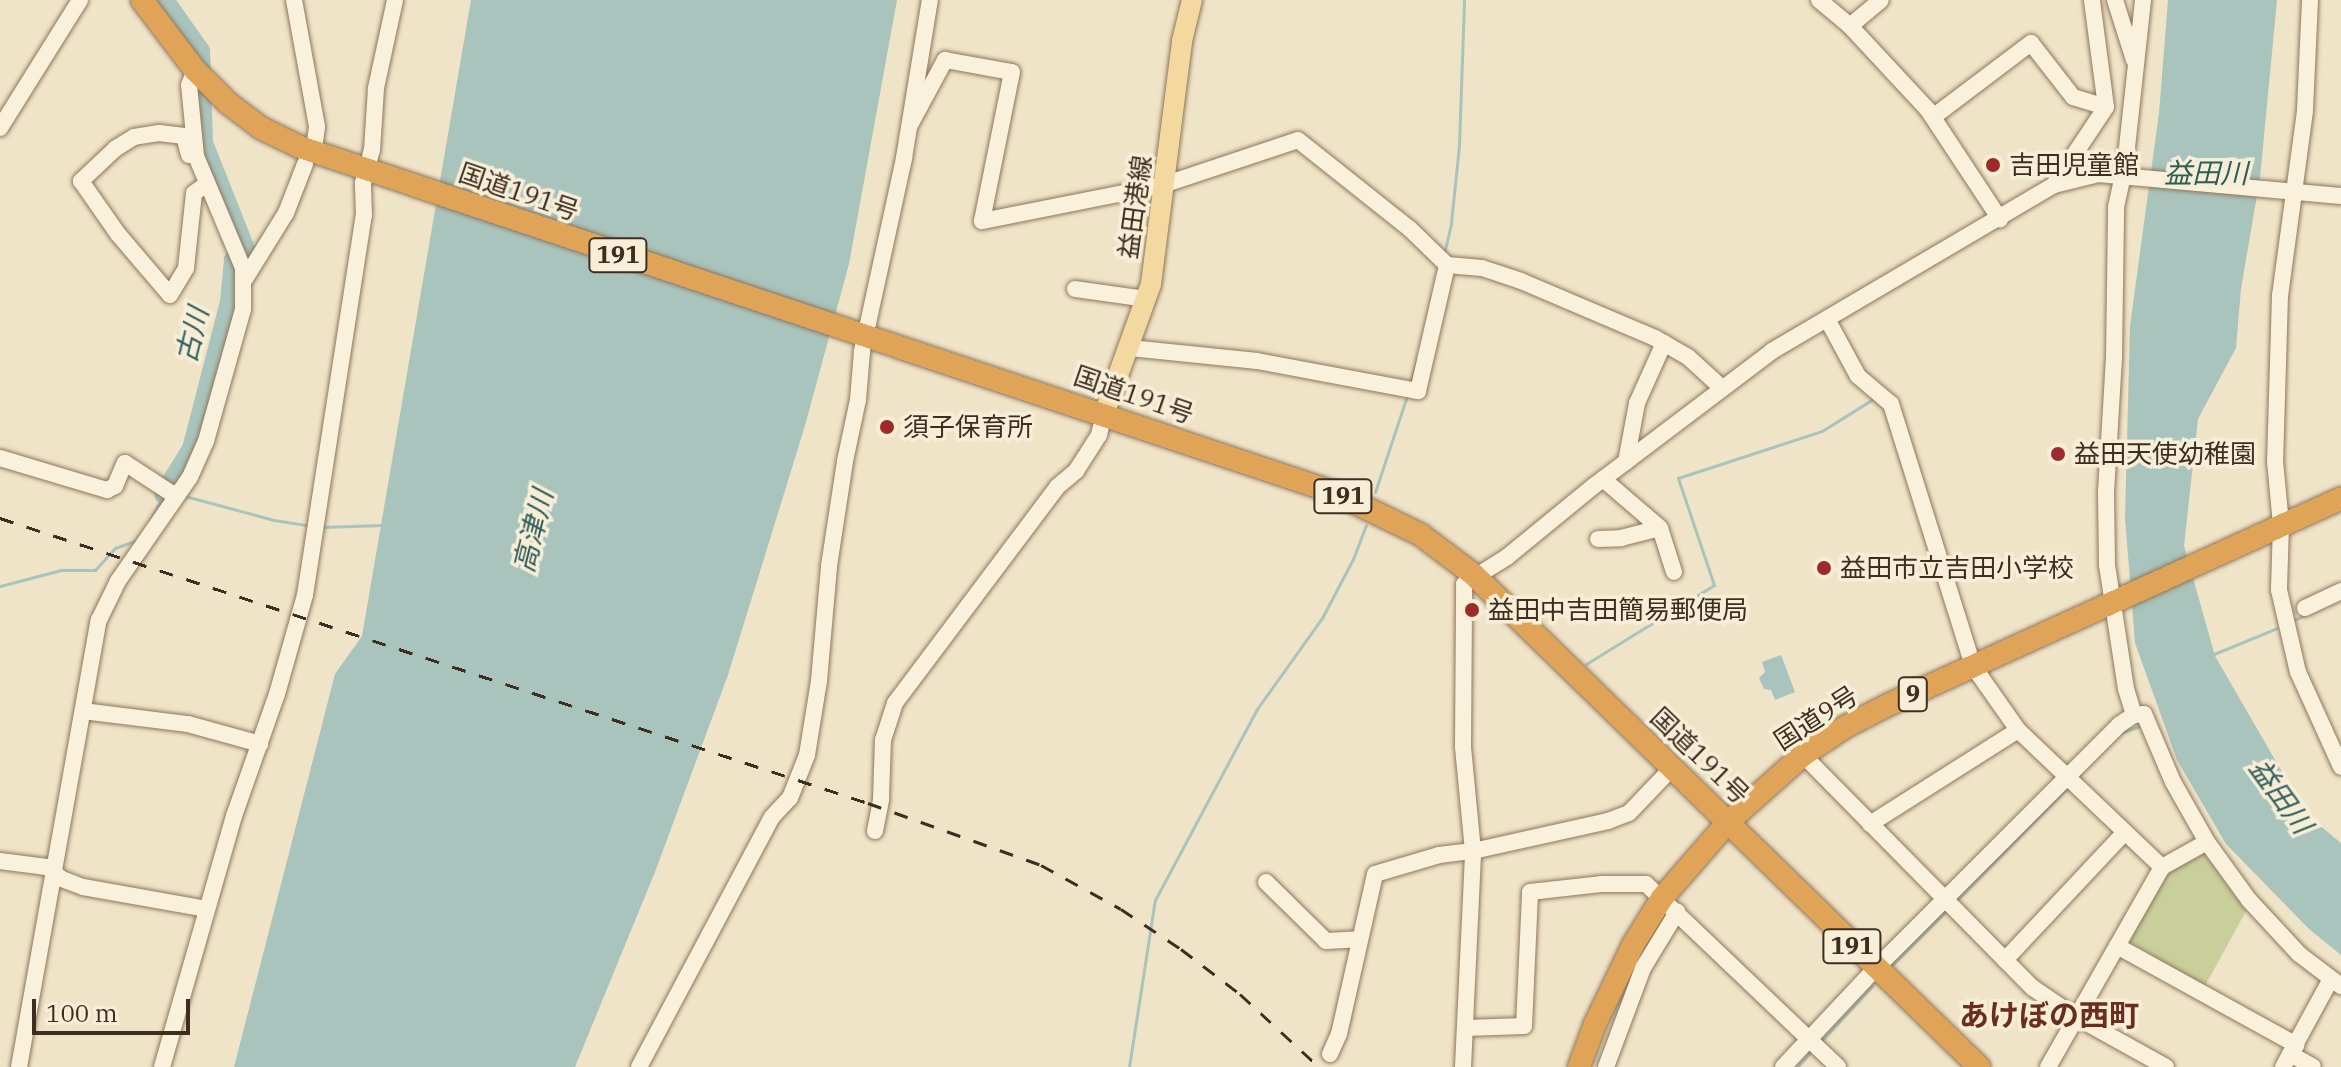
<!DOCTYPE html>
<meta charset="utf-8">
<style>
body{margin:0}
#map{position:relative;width:2341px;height:1067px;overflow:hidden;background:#f0e4c8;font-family:"IBM Plex Serif","Noto Sans JP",serif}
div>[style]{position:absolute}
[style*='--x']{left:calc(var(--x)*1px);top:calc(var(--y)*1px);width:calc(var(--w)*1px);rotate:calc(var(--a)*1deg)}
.green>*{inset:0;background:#c9cf9b}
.water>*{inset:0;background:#a9c4bc}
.stream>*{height:3px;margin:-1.5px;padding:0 1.5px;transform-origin:1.5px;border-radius:1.5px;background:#a9c4bc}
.river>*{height:20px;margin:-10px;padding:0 10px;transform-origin:10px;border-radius:10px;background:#a9c4bc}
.roads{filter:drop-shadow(0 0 2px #8d765c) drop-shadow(0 0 2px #8d765c)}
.minor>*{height:16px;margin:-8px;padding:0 8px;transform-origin:8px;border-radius:8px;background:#faf1dc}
.major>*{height:20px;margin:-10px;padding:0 10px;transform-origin:10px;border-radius:10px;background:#f3d9a0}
.highway>*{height:22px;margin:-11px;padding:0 11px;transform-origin:11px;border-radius:11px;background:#e0a458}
.rail>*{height:3px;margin-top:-1.5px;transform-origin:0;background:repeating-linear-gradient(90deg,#3d2e20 0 14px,transparent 0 28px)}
.dots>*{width:22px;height:22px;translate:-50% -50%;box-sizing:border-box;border:4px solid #f7eed8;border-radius:50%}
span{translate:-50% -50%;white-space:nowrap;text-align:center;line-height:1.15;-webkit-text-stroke:7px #f7eed8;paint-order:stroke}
.shield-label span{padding:2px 6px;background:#f7eed8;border:2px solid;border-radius:6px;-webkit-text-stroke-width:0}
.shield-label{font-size:24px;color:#3d2e20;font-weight:700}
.poi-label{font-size:26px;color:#3d2e20}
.left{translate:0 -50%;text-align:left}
.street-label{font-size:26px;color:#3d2e20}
.water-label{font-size:28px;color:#2f5d5a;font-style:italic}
.quarter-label{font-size:30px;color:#6b2e1e;font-weight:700}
.scale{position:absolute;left:32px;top:999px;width:158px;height:36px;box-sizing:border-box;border:4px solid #3d2e20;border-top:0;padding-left:10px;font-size:24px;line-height:28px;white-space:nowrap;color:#3d2e20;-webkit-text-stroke:6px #f7eed8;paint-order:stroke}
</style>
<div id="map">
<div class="green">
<div style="clip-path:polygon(2203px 852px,2246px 911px,2204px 988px,2129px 941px,2168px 873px)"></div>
</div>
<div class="water">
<div style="clip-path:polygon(471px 0,897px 0,849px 264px,804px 429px,728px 675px,655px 872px,575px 1067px,234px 1067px,335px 674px,362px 636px)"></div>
<div style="clip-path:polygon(2168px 0,2277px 0,2260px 178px,2241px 289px,2236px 348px,2198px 419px,2184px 546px,2215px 656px,2307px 815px,2341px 843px,2341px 955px,2309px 929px,2226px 844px,2177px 760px,2135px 643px,2125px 518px,2130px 326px,2159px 113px)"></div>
<div style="clip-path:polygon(1781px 655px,1795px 692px,1775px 700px,1771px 690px,1764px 689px,1759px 678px,1765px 672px,1762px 662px)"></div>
</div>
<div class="stream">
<div style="--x:1444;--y:254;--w:32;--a:-77"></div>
<div style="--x:1451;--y:223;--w:78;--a:-84.1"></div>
<div style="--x:1459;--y:145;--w:145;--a:-88"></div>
<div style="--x:1411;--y:382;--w:24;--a:-75"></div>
<div style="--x:1375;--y:492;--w:104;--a:-71.6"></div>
<div style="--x:185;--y:496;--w:92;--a:15.1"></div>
<div style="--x:274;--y:520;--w:36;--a:9"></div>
<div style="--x:150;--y:521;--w:28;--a:-63"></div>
<div style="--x:321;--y:527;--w:61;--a:-1.9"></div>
<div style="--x:0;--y:586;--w:63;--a:-14.7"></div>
<div style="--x:61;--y:570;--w:34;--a:0"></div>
<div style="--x:95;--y:570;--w:30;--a:-48"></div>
<div style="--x:115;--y:548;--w:23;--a:-20"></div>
<div style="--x:2294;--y:620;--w:12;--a:-24"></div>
<div style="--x:2214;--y:654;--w:68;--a:-22.4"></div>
<div style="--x:1586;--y:664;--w:150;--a:-31.7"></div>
<div style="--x:1714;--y:585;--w:113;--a:-108.6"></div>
<div style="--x:1678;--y:478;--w:151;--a:-18.1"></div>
<div style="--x:1822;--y:431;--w:60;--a:-32.1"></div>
<div style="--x:2120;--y:733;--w:24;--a:-19"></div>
<div style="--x:1955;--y:902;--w:164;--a:-45.5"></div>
<div style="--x:1893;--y:964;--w:76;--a:-45"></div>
<div style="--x:1821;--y:1041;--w:75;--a:-47.2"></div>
<div style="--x:1129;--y:1067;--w:169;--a:-81.2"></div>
<div style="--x:1155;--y:900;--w:217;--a:-61.9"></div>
<div style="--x:1257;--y:709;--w:112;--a:-54.5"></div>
<div style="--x:1322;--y:618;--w:67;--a:-62.3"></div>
<div style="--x:1353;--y:559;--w:36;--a:-69"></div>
<div style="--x:1797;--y:1067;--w:24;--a:-48"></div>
</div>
<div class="river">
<div style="--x:164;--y:0;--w:62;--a:54.8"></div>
<div style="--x:200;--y:51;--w:92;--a:88.1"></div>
<div style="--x:203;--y:143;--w:114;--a:68.4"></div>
<div style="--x:245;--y:249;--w:16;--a:135"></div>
<div style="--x:234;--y:260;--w:42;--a:95.4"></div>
<div style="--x:230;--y:302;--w:152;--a:104.5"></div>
<div style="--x:192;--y:449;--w:53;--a:121.9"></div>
</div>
<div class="roads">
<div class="minor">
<div style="--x:294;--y:0;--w:129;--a:79.7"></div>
<div style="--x:317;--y:127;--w:14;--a:98"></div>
<div style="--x:1819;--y:0;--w:40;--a:40"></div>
<div style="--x:1850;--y:26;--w:115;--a:47.1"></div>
<div style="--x:1928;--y:110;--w:131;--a:56.6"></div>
<div style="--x:2115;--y:0;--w:63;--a:72.4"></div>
<div style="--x:2310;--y:0;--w:111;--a:92.6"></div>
<div style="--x:2305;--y:111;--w:186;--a:97.7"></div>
<div style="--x:2280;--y:295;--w:166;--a:91.7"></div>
<div style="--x:2275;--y:461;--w:64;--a:84.6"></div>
<div style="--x:2281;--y:525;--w:65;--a:91.8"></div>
<div style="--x:2279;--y:590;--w:84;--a:77"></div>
<div style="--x:2298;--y:672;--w:104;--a:65.6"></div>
<div style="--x:1850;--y:26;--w:40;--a:-40"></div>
<div style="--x:1933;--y:117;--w:123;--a:-37.1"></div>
<div style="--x:2031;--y:43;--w:68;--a:52.1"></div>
<div style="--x:2073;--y:97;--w:34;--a:17"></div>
<div style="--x:910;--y:125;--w:74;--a:-61.7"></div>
<div style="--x:945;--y:60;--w:68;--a:10.2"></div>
<div style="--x:1012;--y:72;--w:152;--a:101.4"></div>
<div style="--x:982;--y:221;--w:185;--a:-11.2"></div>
<div style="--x:1163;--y:185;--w:142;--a:-18.4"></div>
<div style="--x:1298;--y:140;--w:143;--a:38.5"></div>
<div style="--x:1410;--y:229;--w:52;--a:44.2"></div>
<div style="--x:1447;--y:265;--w:35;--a:5"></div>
<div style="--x:1482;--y:268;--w:41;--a:18.4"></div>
<div style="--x:1521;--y:281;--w:146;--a:23"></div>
<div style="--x:1655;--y:338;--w:38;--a:30"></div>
<div style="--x:1688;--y:357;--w:46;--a:42.4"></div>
<div style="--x:0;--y:128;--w:151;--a:-58"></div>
<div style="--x:189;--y:155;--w:20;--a:-105"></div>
<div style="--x:184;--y:136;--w:25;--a:-173"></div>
<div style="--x:159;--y:133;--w:25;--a:171"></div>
<div style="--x:134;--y:137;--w:22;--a:148"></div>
<div style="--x:115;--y:149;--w:47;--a:136.7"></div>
<div style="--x:81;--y:181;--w:65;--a:55.1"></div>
<div style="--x:118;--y:234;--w:80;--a:49.6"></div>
<div style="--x:170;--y:295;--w:31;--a:-59"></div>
<div style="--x:186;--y:268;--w:75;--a:-83.9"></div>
<div style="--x:194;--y:193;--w:16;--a:-35"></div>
<div style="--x:2054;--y:185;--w:94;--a:-56.3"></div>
<div style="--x:2106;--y:107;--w:108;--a:-97.5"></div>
<div style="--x:245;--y:279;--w:78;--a:-58.2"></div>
<div style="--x:286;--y:213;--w:53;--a:-68.8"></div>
<div style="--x:1075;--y:289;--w:72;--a:8"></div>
<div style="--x:1827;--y:319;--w:65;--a:61.5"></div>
<div style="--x:1858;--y:376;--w:43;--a:40.3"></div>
<div style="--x:1891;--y:404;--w:275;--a:72.6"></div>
<div style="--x:1973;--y:666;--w:78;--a:54.9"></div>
<div style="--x:2018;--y:730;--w:199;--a:43.6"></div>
<div style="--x:1130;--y:348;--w:128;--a:5.8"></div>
<div style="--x:1257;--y:361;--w:164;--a:10.6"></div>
<div style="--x:1418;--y:391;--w:129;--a:-77"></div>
<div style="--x:0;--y:458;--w:112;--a:16.7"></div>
<div style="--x:107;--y:490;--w:9;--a:-27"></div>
<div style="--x:115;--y:486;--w:25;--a:-67"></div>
<div style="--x:125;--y:463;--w:59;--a:33.1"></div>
<div style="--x:1626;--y:462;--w:60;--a:-79.4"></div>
<div style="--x:1637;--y:403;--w:66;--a:-65.8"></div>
<div style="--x:1603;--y:479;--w:75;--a:40.7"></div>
<div style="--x:1660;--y:528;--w:46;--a:72.3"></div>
<div style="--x:1598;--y:539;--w:23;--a:-2"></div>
<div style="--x:1621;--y:538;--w:40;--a:-14.4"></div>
<div style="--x:2305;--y:608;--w:40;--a:-25"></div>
<div style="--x:83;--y:711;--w:106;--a:7.1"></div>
<div style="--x:188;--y:724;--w:75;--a:15.5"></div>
<div style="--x:2134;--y:715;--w:27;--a:-107"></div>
<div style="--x:2126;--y:689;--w:125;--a:-98.7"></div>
<div style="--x:2107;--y:565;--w:73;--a:-90.8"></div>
<div style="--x:2106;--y:492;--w:134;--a:-86.6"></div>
<div style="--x:2114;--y:358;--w:151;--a:-89.2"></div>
<div style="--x:2116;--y:207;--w:42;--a:-77.6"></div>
<div style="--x:2125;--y:166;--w:167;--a:-83.8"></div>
<div style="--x:1803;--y:755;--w:327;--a:45.4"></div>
<div style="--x:2033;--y:988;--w:52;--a:34"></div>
<div style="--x:2076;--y:1017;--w:103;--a:29.1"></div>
<div style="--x:1870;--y:824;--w:175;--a:-32.4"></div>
<div style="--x:875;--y:831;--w:33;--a:-79"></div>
<div style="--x:881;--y:799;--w:59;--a:-88.1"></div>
<div style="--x:883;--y:740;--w:39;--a:-72"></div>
<div style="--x:895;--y:703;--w:270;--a:-53.1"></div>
<div style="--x:1057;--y:487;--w:25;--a:-40"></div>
<div style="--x:1076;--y:471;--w:43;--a:-57.4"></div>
<div style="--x:1099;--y:435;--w:22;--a:-77"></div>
<div style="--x:0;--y:861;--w:47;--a:7.3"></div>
<div style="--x:47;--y:867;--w:19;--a:39"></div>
<div style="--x:62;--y:879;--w:22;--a:21"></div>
<div style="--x:83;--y:887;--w:125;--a:10.1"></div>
<div style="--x:1266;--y:882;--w:84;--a:44.5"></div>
<div style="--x:1326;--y:941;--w:33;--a:-3"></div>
<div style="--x:2117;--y:946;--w:205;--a:28.9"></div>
<div style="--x:2005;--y:960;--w:175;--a:-46.8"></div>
<div style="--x:1465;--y:1028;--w:59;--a:-1.9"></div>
<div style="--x:1524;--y:1026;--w:134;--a:-87.4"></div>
<div style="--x:1530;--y:892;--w:71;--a:-6.4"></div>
<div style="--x:1601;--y:884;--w:45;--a:0"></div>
<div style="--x:1646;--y:884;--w:265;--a:43.6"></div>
<div style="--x:1330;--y:1054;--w:22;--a:-66"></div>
<div style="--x:1339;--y:1034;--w:164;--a:-77.3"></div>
<div style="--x:1375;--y:874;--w:67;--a:-16.5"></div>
<div style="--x:1439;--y:855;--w:34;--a:-7"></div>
<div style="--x:1473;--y:851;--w:138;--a:-12.5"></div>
<div style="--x:1608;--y:821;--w:22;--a:-21"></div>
<div style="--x:1629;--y:813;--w:64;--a:-46.3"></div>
<div style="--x:2290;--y:1054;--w:26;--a:29"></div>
<div style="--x:19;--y:1067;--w:454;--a:-79.9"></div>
<div style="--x:99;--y:620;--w:43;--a:-64"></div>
<div style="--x:118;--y:581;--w:126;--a:-55.3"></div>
<div style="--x:190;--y:477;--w:39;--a:-66"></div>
<div style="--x:206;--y:441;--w:137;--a:-74.3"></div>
<div style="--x:243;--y:309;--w:41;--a:-90"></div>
<div style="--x:243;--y:268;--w:121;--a:-112.8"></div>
<div style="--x:196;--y:156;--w:71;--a:-95.6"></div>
<div style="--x:189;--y:85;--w:16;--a:-68"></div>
<div style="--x:162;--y:1067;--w:261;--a:-74"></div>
<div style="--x:234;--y:816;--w:129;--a:-70.6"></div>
<div style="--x:277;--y:694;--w:103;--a:-74.2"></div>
<div style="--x:305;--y:595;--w:385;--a:-81.2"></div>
<div style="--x:364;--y:215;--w:32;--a:-92"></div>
<div style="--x:363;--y:183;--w:34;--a:-75"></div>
<div style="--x:372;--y:150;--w:62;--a:-86.3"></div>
<div style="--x:376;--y:88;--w:90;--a:-77.8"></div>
<div style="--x:639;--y:1067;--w:283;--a:-62"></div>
<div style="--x:772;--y:817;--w:26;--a:-47"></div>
<div style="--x:790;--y:798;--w:46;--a:-68.4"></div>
<div style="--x:807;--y:755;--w:75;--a:-80.8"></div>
<div style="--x:819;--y:681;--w:115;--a:-85"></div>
<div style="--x:829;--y:566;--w:106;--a:-81.3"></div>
<div style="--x:845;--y:461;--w:62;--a:-78"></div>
<div style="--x:858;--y:400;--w:49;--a:-85.3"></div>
<div style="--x:862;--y:351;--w:198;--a:-77.7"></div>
<div style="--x:904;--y:158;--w:160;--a:-80.7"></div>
<div style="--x:1463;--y:1067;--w:216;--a:-87.3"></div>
<div style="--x:1473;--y:851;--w:104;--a:-95.5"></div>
<div style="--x:1463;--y:747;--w:163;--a:-89.6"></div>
<div style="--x:1464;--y:584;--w:51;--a:-32.1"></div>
<div style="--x:1507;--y:557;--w:114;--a:-39.3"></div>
<div style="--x:1595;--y:485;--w:222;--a:-37.1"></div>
<div style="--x:1772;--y:351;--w:327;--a:-30.5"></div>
<div style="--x:2054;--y:185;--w:45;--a:-14"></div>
<div style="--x:2098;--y:174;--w:244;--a:5.2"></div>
<div style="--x:1606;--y:1067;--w:106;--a:-69.5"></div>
<div style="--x:1643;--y:968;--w:66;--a:-58.7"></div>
<div style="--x:1783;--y:1067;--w:134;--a:-46.8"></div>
<div style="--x:1875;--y:969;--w:345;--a:-45"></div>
<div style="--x:2119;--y:725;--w:18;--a:-34"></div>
<div style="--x:2134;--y:715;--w:10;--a:-6"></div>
<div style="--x:2144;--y:714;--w:74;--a:66.9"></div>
<div style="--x:2173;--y:782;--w:69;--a:60.5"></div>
<div style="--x:2207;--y:842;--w:72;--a:54.1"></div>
<div style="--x:2249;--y:900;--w:74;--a:47.2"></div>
<div style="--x:2299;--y:954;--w:53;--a:37.3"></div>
<div style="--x:2048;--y:1067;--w:230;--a:-60.3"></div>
<div style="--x:2162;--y:867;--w:51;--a:-29.1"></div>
<div style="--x:2283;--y:1067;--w:100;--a:-61.4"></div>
</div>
<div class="major">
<div style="--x:1104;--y:414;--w:138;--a:-70.1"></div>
<div style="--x:1151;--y:284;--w:245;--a:-82.7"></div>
<div style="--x:1182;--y:41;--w:42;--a:-76.3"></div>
</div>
<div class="highway">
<div style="--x:142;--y:0;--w:88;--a:52.9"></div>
<div style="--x:195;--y:70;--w:47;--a:45"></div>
<div style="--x:228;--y:103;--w:41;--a:37.1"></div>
<div style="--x:261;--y:128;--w:43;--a:26"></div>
<div style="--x:300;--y:147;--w:1089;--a:18.47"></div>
<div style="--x:1333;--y:492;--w:98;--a:26"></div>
<div style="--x:1421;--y:535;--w:66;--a:37"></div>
<div style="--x:1474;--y:575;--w:705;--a:44.25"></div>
<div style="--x:1579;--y:1067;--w:46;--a:-69.6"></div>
<div style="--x:1595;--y:1024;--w:88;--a:-64.3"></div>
<div style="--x:1633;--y:945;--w:55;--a:-58.3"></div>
<div style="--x:1662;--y:898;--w:101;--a:-49"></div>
<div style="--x:1728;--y:822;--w:101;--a:-41.8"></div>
<div style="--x:1803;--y:755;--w:50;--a:-33.7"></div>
<div style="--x:1845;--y:727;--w:51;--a:-27.1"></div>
<div style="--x:1890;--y:704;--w:496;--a:-24.5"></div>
</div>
</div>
<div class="rail">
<div style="--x:0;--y:518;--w:914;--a:18.18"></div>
<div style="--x:868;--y:803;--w:184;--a:19.7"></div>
<div style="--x:1041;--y:865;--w:91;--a:28.8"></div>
<div style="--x:1121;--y:909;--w:72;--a:33.7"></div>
<div style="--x:1181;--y:949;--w:74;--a:37.3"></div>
<div style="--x:1240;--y:994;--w:108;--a:42.7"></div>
</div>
<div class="dots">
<div style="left:1993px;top:165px;background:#9e2a2b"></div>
<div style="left:887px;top:427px;background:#9e2a2b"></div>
<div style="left:2058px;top:454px;background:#9e2a2b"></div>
<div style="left:1824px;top:568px;background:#9e2a2b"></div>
<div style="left:1472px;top:610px;background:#9e2a2b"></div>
</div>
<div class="shield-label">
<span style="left:618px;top:255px">191</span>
<span style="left:1343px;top:496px">191</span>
<span style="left:1913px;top:694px">9</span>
<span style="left:1852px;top:946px">191</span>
</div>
<div class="poi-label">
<span class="left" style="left:2009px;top:165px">吉田児童館</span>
<span class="left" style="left:903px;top:427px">須子保育所</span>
<span class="left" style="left:2074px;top:454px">益田天使幼稚園</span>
<span class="left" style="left:1840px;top:568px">益田市立吉田小学校</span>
<span class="left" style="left:1488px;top:610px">益田中吉田簡易郵便局</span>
</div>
<div class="street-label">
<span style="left:519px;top:192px;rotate:19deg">国道191号</span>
<span style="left:1135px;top:207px;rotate:-82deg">益田港線</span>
<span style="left:1134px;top:395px;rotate:19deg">国道191号</span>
<span style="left:1816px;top:718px;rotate:-33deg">国道9号</span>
<span style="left:1700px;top:756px;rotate:44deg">国道191号</span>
</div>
<div class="water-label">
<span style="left:2206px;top:173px">益田川</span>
<span style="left:192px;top:335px;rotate:-76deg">古川</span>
<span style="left:533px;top:531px;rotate:-76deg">高津川</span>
<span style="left:2281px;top:796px;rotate:54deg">益田川</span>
</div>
<div class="quarter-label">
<span style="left:2049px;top:1015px">あけぼの西町</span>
</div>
<div class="scale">100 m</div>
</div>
